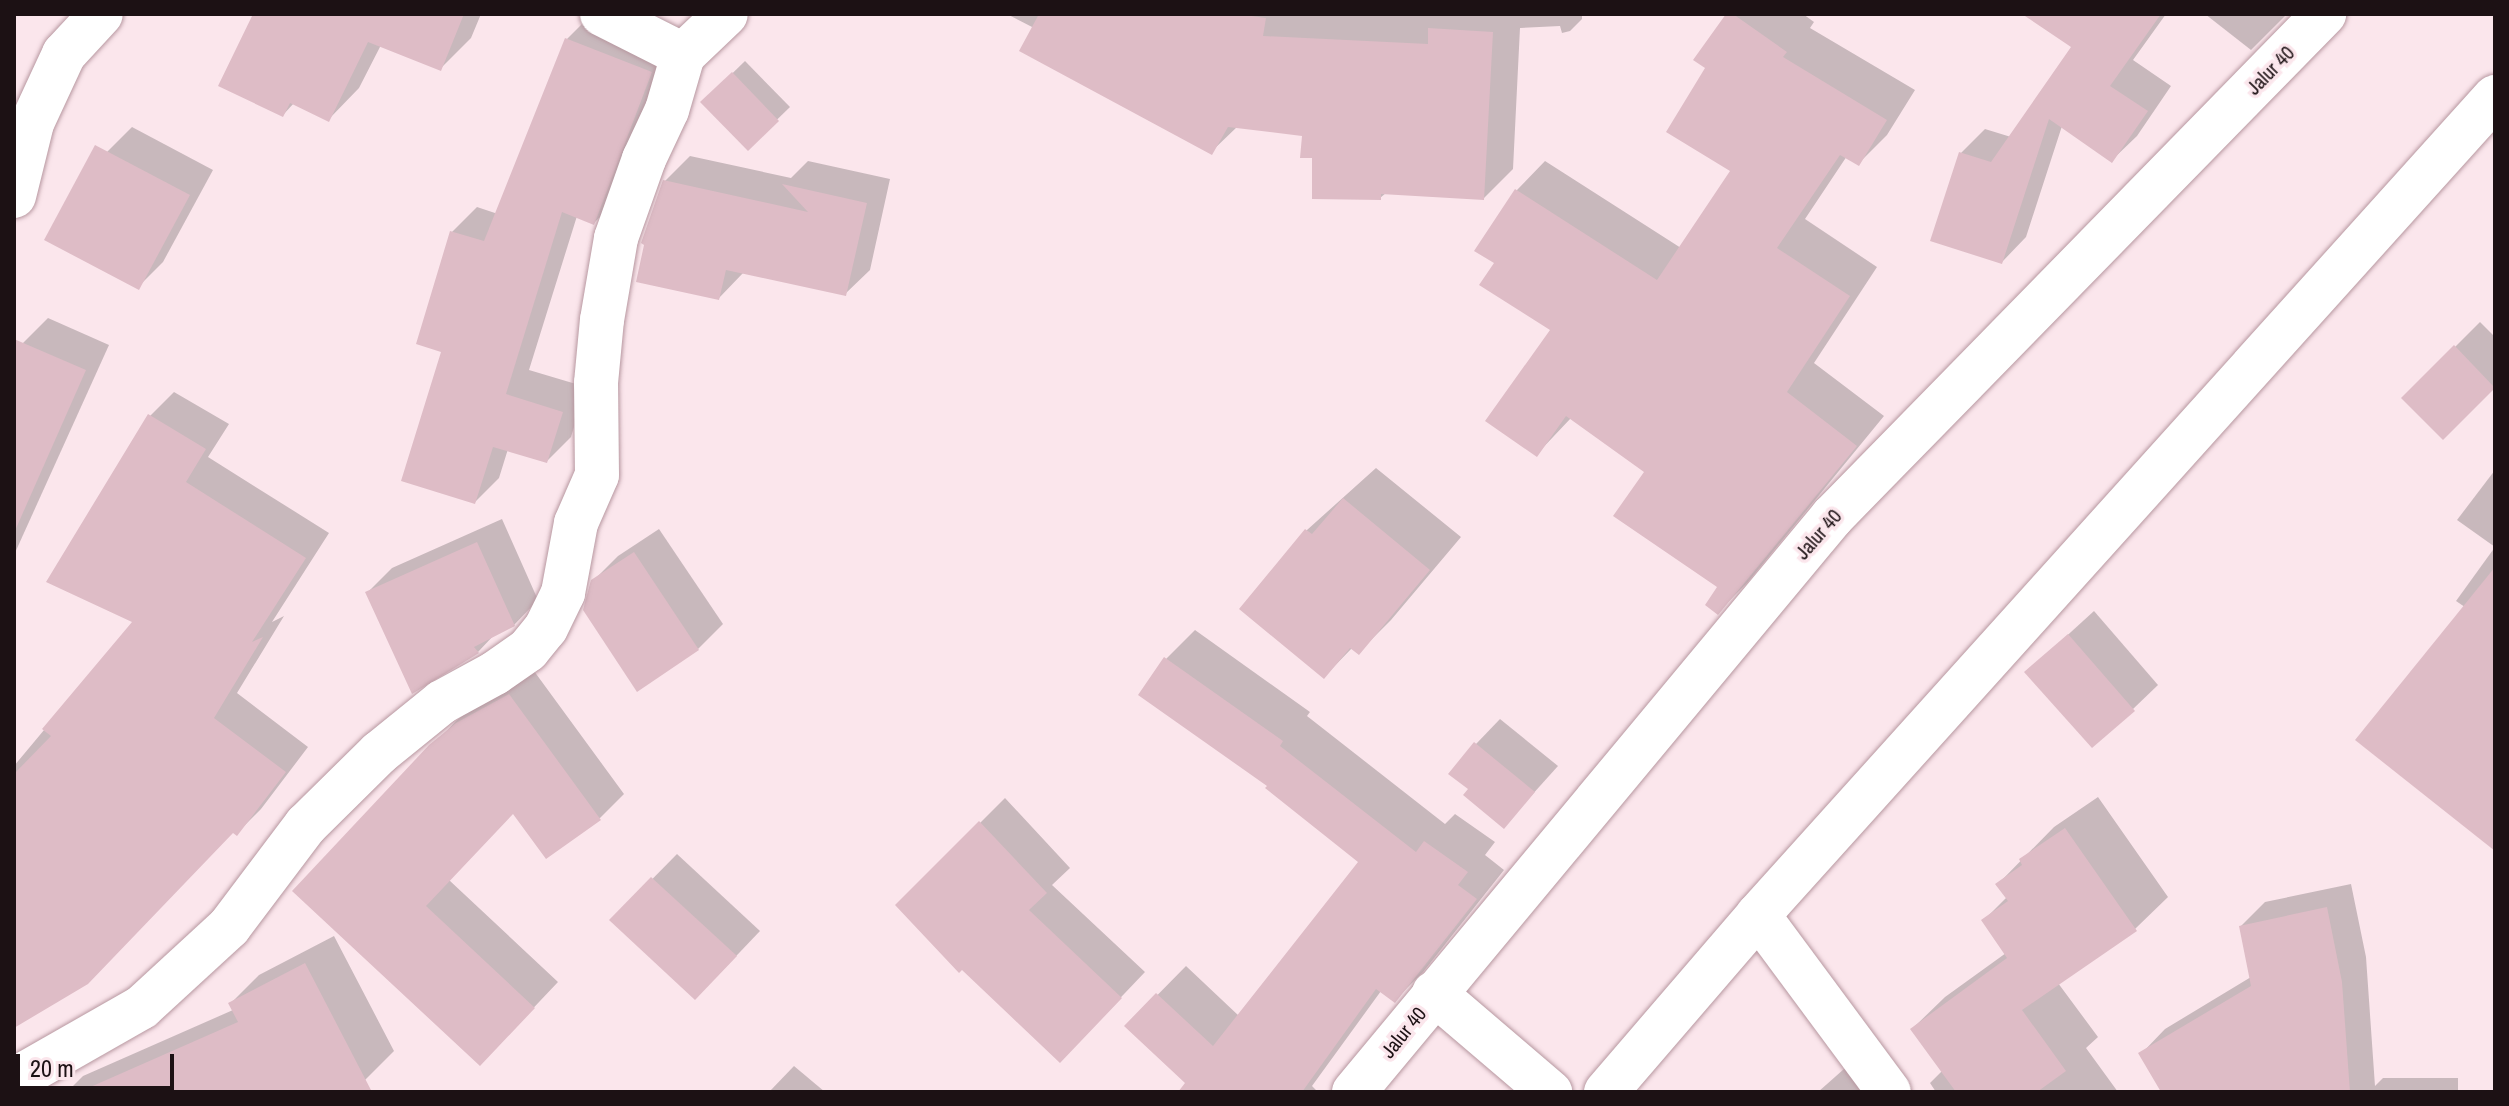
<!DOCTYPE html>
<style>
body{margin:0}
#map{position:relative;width:2509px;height:1106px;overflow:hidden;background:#fbe6ec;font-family:"Archivo Narrow",sans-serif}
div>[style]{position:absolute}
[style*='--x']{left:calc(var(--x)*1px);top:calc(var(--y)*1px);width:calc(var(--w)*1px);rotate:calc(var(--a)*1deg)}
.shadow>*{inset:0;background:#0003}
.building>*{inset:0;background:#debcc6}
.roads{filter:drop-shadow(0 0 2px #b797a0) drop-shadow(0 0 2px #b797a0)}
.minor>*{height:44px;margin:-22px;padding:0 22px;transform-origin:22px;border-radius:22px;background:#fff}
.trunk>*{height:44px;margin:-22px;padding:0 22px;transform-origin:22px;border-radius:22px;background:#fff}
span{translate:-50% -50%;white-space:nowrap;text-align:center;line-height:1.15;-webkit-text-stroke:7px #fbe6ec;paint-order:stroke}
.street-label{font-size:20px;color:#1c1114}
.frame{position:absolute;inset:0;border:16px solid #1c1114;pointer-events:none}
.scale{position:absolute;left:16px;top:1054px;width:158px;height:36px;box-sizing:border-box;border:4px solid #1c1114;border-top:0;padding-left:10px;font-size:24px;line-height:28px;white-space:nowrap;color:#1c1114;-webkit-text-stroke:6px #fbe6ec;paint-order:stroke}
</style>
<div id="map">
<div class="shadow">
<div style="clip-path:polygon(256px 14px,481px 14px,471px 38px,440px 69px,381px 45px,359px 88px,329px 119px,294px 103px,283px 115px)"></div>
<div style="clip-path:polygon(592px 14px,675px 47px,618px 198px,594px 223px,577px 216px,529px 370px,586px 387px,571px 437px,547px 461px,508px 449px,499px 478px,475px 502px,444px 350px,452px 232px,477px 207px,498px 214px,567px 39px)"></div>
<div style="clip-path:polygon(1007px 14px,1582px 14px,1582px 19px,1570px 31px,1562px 33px,1560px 26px,1520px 28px,1513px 169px,1484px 198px,1386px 193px,1380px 198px,1314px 156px,1304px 134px,1238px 126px,1211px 152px,1034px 28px)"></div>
<div style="clip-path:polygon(1729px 14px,1803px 14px,1814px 22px,1810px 28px,1915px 90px,1887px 135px,1858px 164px,1847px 156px,1805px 219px,1877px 267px,1814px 363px,1884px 416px,1747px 583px,1718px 612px,1720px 587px,1647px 472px,1571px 418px,1536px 455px,1553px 329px,1497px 263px,1517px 190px,1545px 161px,1681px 248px,1733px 170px,1707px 67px)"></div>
<div style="clip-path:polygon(2048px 14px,2166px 14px,2133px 60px,2171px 86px,2137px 136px,2112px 160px,2062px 126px,2026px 237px,2002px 262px,1961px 153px,1985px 129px,2011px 137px,2074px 47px)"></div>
<div style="clip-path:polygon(2205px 14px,2287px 14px,2251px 50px)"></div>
<div style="clip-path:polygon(745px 61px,790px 107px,748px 148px,703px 102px)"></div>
<div style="clip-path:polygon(132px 127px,213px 170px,163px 262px,138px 287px,107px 152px)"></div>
<div style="clip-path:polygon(690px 156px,791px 178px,808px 161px,890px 179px,870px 270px,845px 294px,744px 272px,719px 298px,647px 243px,665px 181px)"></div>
<div style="clip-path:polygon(48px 318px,109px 345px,14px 555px,14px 364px,23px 343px)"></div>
<div style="clip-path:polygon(2480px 322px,2495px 337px,2495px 385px,2443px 437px,2404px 398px)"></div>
<div style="clip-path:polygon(174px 392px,229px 424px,208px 457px,329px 533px,272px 622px,284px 616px,237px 693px,308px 747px,261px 809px,237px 833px,233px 830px,14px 1026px,14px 766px,135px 621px,150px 416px)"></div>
<div style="clip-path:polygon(1376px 468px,1461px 537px,1391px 620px,1359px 652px,1353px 647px,1324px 677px,1242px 609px,1307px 530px)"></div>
<div style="clip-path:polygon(2495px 470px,2495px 547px,2457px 520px)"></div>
<div style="clip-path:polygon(502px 519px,538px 600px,514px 625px,495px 634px,478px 652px,368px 592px,392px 568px)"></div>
<div style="clip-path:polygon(659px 529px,723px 624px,698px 649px,593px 581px,618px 556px)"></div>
<div style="clip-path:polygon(2495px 547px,2495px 623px,2487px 622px,2456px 601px)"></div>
<div style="clip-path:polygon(2094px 611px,2158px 685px,2133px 709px,2027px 672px)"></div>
<div style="clip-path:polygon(1195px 630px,1310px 712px,1307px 716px,1445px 824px,1455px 814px,1495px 842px,1485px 855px,1504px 870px,1423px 972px,1394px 1001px,1381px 991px,1312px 1086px,1318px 1092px,1197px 1092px,1127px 1026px,1186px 966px,1239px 1016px,1361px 862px,1269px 786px,1166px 659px)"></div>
<div style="clip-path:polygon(534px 671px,624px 794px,600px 818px,514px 811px,449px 880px,558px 982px,504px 1039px,294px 891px,456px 721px,483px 699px)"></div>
<div style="clip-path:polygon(1500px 719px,1558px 766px,1504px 826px,1471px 789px,1476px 744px)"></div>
<div style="clip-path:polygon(2098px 797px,2168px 897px,2135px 929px,2058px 983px,2098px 1037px,2086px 1048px,2118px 1092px,1936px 1092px,1930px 1083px,1943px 1070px,1912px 1029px,1945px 997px,2006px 953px,1983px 921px,2007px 897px,1998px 884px,2054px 827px)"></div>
<div style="clip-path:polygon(1005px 798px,1070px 868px,1052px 885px,1145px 972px,1084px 1036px,898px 905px)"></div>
<div style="clip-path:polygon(677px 854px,760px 931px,720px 973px,612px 920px)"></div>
<div style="clip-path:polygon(2351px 884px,2366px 957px,2375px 1086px,2383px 1078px,2458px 1078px,2458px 1092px,2164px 1092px,2141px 1054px,2165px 1029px,2251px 977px,2241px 926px,2265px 902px)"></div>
<div style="clip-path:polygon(334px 936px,394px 1051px,365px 1080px,341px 1092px,67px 1092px,83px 1076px,233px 1010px,230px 1004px,259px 975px)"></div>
<div style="clip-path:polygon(1853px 1061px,1881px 1092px,1818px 1092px)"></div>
<div style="clip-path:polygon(794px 1066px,825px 1092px,769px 1092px)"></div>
</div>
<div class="building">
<div style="clip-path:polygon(253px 14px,464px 14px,441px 71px,368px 42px,329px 122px,290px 103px,283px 117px,218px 86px)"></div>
<div style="clip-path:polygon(1039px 14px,1237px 14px,1266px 18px,1263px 36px,1428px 44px,1428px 28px,1493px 32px,1484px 200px,1381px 194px,1381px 200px,1312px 199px,1312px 158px,1300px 158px,1302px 136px,1228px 127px,1212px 155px,1019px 51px)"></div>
<div style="clip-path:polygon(1726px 14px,1733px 14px,1787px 52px,1783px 57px,1887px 120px,1859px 166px,1840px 155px,1777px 248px,1850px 296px,1787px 392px,1857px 446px,1718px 615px,1705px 605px,1717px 587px,1613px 516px,1644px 472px,1566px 416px,1537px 457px,1485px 421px,1550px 330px,1479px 285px,1494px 263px,1474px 251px,1515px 189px,1657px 280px,1730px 171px,1666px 132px,1705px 68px,1693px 60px)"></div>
<div style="clip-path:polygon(2022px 14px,2161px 14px,2110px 86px,2148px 111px,2112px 163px,2049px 119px,2002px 264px,1930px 241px,1959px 152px,1991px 162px,2071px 47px)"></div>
<div style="clip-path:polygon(565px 38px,652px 72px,594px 225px,562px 212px,506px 394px,563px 412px,547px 463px,493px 447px,475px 504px,401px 481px,441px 352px,416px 344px,450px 231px,484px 241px)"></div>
<div style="clip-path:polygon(732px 72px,779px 121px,748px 151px,700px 102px)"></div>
<div style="clip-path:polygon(95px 145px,190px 195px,139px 290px,44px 240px)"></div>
<div style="clip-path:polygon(663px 180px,808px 212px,782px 184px,867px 203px,846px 296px,726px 270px,719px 300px,636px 282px,644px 245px,641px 243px)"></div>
<div style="clip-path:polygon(14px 339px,86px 370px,14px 533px)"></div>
<div style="clip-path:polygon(2454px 345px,2495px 388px,2443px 440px,2401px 398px)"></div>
<div style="clip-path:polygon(148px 414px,206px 449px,186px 482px,306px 558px,252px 642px,263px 637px,214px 718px,286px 772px,237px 836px,233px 833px,88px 984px,14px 1028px,14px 774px,51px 736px,42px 729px,132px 622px,46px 582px)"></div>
<div style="clip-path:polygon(1343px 498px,1430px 570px,1359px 655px,1350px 648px,1324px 679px,1239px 609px,1305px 529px,1312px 534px)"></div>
<div style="clip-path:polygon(477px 542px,515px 626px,474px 647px,479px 653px,412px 694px,365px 592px)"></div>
<div style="clip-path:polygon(634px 552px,699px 650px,637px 692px,583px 610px,591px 580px)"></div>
<div style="clip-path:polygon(2495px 567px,2495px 851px,2355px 740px)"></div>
<div style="clip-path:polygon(2068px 634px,2135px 711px,2092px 748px,2024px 672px)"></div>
<div style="clip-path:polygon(1164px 657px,1283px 741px,1280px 746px,1416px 852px,1424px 841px,1468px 872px,1458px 885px,1477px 899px,1395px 1003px,1376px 989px,1302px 1092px,1178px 1092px,1185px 1083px,1124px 1026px,1156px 993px,1213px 1046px,1358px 862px,1265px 788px,1267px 786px,1138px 695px)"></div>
<div style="clip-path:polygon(509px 694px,601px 820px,546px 859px,513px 814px,426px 906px,535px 1008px,480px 1066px,292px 891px,429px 745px,456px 723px)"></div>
<div style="clip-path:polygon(1474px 742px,1535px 792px,1504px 829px,1463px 795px,1468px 789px,1448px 774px)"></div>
<div style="clip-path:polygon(979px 821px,1047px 893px,1029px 910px,1122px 998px,1060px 1063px,962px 970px,959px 973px,895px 905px)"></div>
<div style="clip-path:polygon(2065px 828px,2137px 931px,2022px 1010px,2066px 1071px,2037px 1092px,1956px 1092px,1910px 1029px,2007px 958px,1981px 920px,2008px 901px,1995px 884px,2022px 865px,2019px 859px)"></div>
<div style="clip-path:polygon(651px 877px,737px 956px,695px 1000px,609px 920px)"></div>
<div style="clip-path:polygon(2327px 907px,2342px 982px,2350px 1092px,2161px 1092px,2138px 1053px,2251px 986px,2239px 926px)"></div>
<div style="clip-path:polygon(305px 963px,372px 1092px,79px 1092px,238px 1022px,228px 1003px)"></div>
</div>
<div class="roads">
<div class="minor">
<div style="--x:602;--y:14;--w:91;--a:26.8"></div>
<div style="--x:14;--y:196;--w:75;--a:-76.1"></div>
<div style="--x:32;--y:123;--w:76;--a:-65.1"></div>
<div style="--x:64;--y:54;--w:54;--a:-47.2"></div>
<div style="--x:1758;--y:915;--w:220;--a:53.5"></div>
<div style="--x:14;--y:1080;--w:147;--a:-29.7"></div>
<div style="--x:142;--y:1007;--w:118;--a:-42.6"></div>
<div style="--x:229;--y:927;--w:128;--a:-53"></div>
<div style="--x:306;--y:825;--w:103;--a:-44.6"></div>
<div style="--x:379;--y:753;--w:81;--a:-39"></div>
<div style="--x:442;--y:702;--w:60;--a:-28.7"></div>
<div style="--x:495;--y:673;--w:40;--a:-34.9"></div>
<div style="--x:528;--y:650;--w:28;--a:-51"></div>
<div style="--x:546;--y:628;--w:39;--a:-64"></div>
<div style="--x:563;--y:593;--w:71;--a:-79.5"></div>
<div style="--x:576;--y:523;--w:52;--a:-66.4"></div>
<div style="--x:597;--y:475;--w:92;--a:-90.6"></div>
<div style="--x:596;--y:383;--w:63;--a:-84.6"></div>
<div style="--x:602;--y:320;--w:83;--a:-80.3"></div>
<div style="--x:616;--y:238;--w:84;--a:-70.5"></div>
<div style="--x:644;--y:159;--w:54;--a:-64.9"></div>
<div style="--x:667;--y:110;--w:57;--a:-73.8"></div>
<div style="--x:683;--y:55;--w:59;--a:-43.6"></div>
</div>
<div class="trunk">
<div style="--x:1434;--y:993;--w:153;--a:40.5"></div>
<div style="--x:1354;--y:1092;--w:748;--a:-50.26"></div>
<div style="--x:1832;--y:517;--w:704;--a:-45.63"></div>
<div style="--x:1606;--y:1092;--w:233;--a:-49.3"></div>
<div style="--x:1758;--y:915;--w:1101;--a:-47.98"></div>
</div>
</div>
<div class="street-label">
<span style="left:2270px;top:70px;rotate:-46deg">Jalur 40</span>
<span style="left:1818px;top:534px;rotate:-49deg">Jalur 40</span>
<span style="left:1403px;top:1032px;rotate:-51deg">Jalur 40</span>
</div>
<div class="frame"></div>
<div class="scale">20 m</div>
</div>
